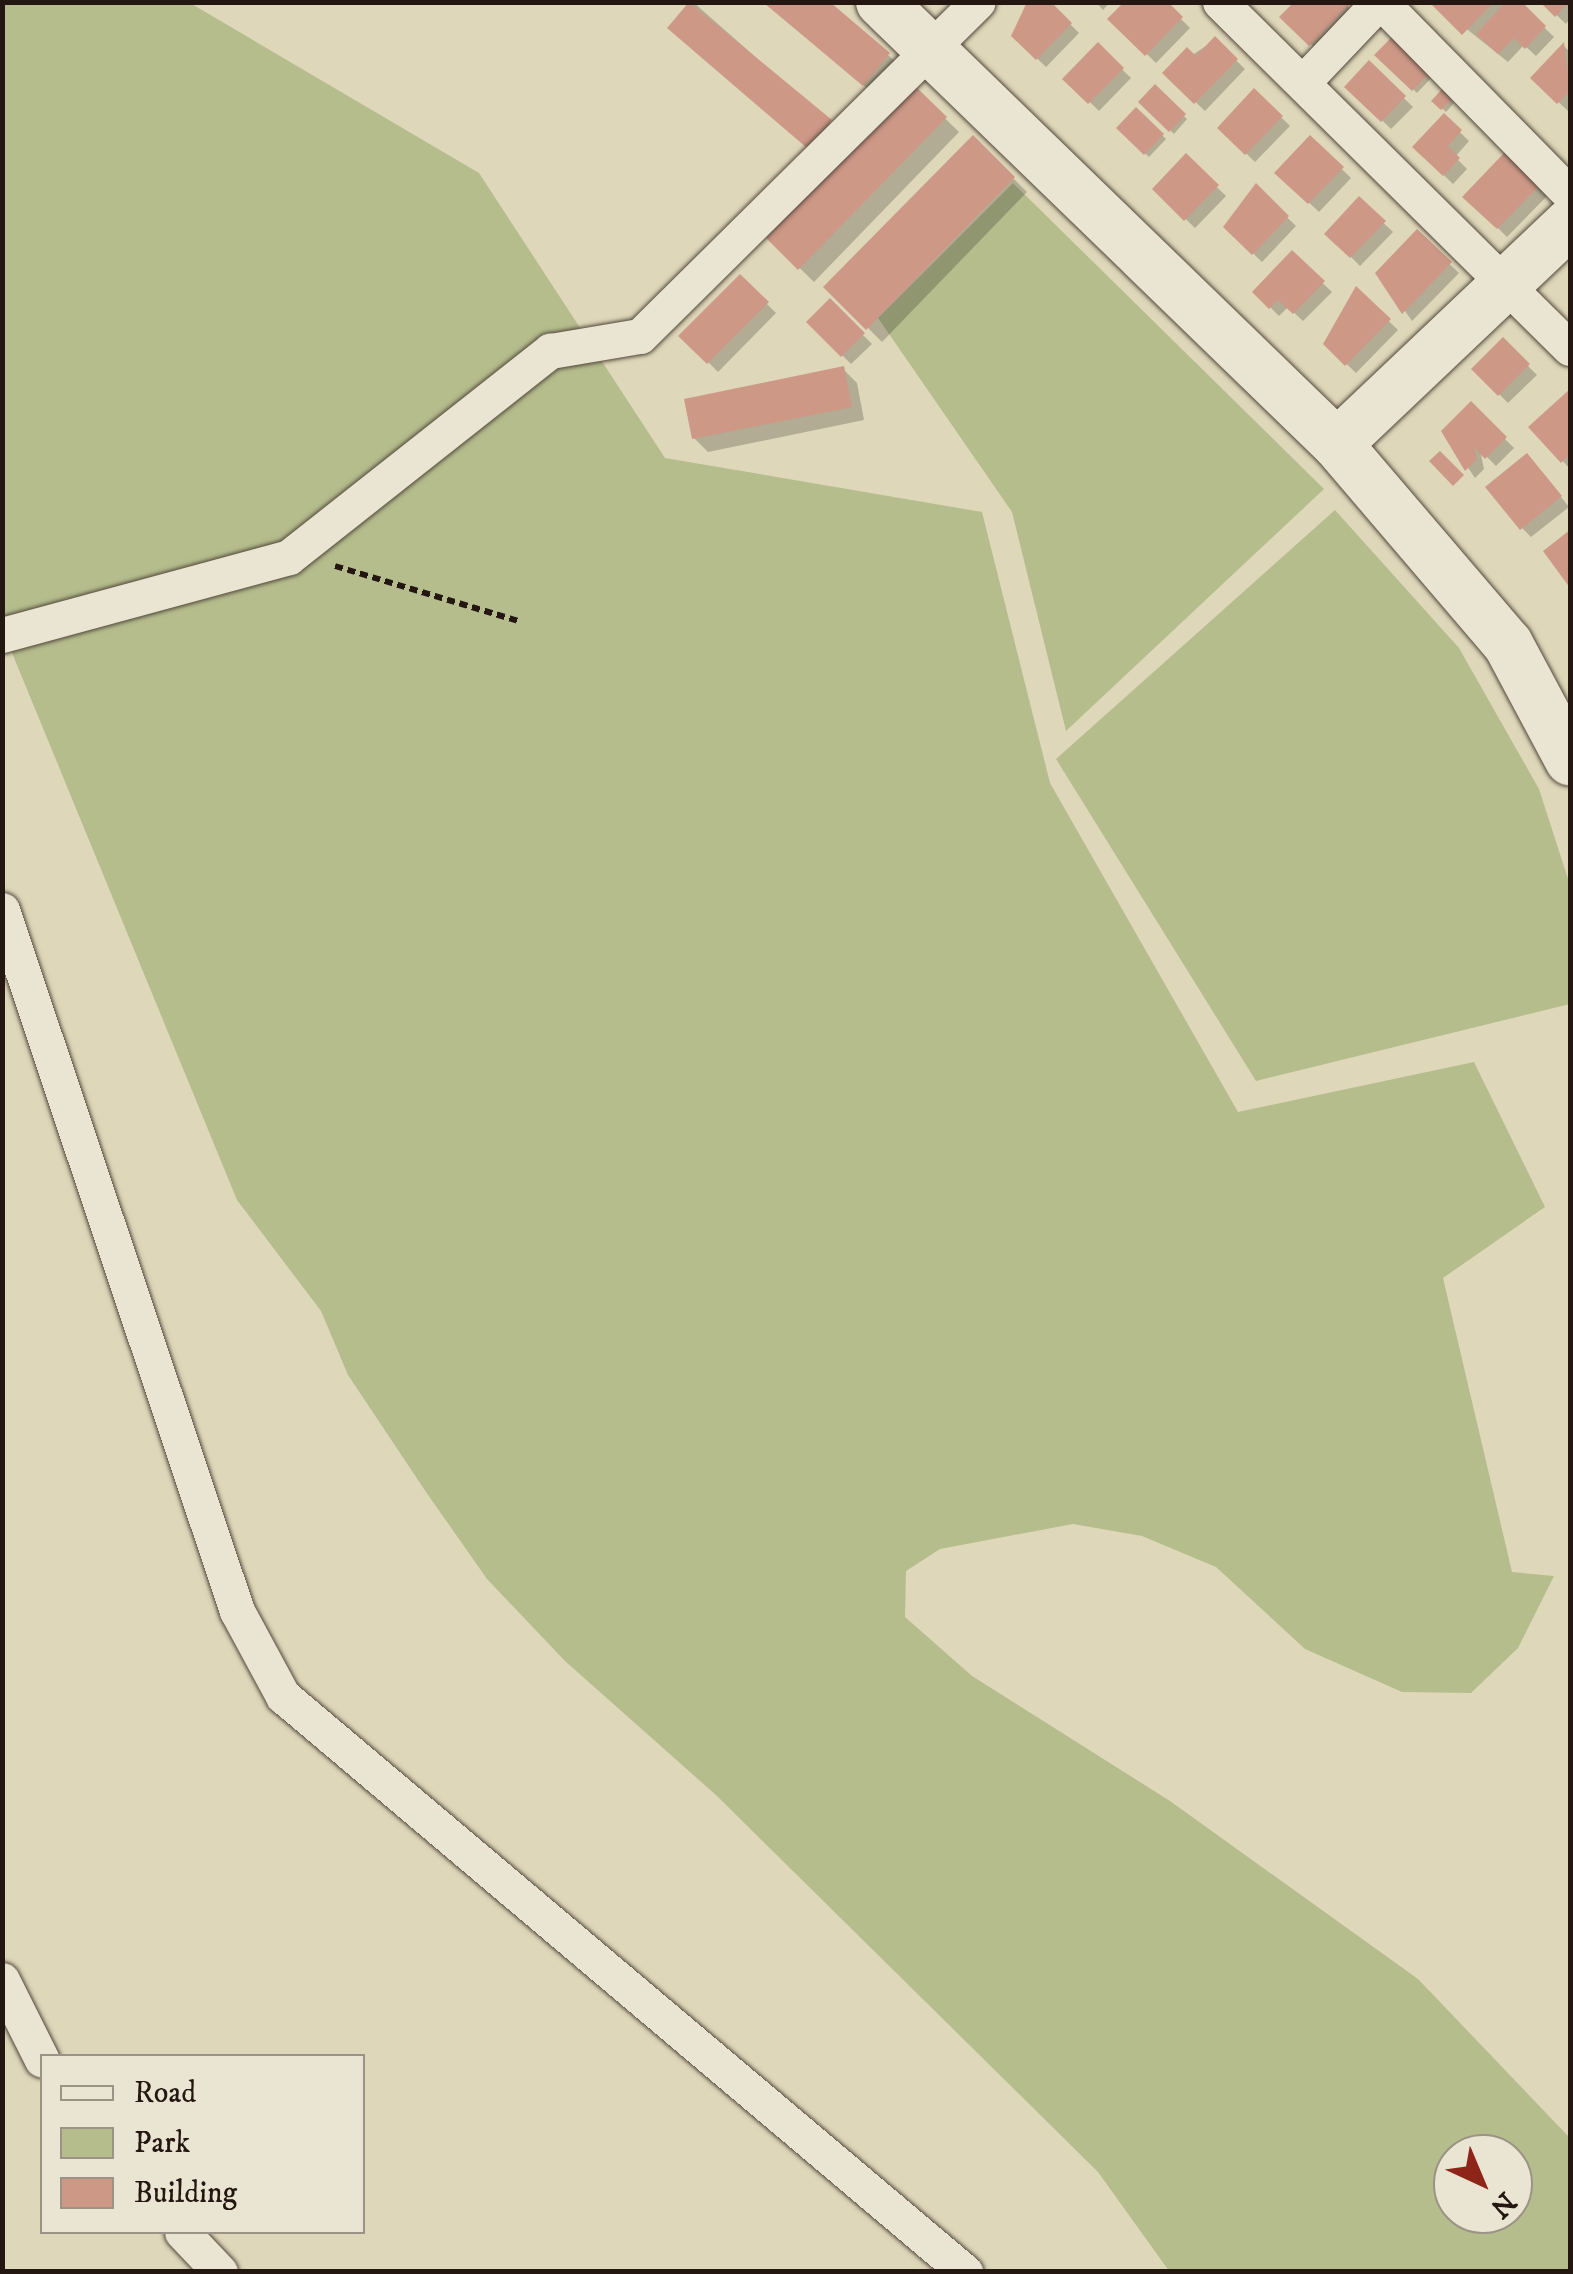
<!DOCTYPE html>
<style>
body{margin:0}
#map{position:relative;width:1573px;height:2274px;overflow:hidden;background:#dfd7ba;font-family:"IM FELL DW Pica",serif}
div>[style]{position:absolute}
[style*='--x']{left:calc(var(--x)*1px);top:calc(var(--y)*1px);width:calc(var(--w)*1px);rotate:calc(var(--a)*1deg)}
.green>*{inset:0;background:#b5bd8d}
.shadow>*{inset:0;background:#0003}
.building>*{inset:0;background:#cd9886}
.path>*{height:6px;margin-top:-3px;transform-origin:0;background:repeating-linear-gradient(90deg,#241711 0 8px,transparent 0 13px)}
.roads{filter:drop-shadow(0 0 2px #53473b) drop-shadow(0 0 2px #53473b)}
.street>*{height:35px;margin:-17.5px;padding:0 17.5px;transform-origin:17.5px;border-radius:17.5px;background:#eae5d2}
.secondary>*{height:50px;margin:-25px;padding:0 25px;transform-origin:25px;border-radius:25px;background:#eae5d2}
span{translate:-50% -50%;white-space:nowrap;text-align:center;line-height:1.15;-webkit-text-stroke:10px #eae5d2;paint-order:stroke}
.frame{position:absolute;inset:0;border:5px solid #241711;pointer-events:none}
.legend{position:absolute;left:40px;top:2054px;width:325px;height:180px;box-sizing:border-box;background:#eae5d2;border:2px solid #9b9385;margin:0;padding:12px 18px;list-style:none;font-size:30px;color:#241711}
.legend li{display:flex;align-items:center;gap:20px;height:50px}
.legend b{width:50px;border:2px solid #9b9385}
.north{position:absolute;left:1433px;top:2134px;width:100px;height:100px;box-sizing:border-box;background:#eae5d2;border:2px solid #9b9385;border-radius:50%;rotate:136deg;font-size:28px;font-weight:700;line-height:40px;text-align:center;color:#241711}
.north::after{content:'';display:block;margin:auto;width:35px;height:45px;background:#8f2418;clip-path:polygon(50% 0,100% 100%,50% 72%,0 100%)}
</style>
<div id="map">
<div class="green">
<div style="clip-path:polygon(evenodd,2px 3px,190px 3px,479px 173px,665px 458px,982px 512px,1050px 783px,1238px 1112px,1474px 1062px,1545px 1207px,1443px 1278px,1512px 1572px,1554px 1576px,1518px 1648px,1471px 1693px,1402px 1692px,1305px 1649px,1216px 1567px,1142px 1536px,1073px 1524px,940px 1549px,906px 1571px,905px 1617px,972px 1676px,1170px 1801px,1418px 1979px,1570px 2138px,1570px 2271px,1169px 2271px,1098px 2172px,717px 1796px,565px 1661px,487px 1579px,426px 1492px,348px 1375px,321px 1311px,237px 1200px,3px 631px,2px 3px,1453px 2154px,1513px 2154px,1513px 2214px,1453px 2214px,1453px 2154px)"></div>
<div style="clip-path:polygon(1013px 183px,1324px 489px,1066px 731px,1012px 512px,878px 318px)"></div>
<div style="clip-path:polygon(1335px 510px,1459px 648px,1539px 789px,1570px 885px,1570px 1004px,1256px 1081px,1056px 759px)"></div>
</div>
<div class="shadow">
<div style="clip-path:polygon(693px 2px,844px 135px,823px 160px,671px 28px)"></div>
<div style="clip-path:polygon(763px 2px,826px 2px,903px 68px,879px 98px)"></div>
<div style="clip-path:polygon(1031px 2px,1048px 2px,1079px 33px,1046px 67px,1014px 36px)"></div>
<div style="clip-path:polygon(1096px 2px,1110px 2px,1103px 10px)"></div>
<div style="clip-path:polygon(1164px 2px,1190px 28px,1156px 63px,1111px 19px)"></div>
<div style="clip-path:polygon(1344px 2px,1356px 15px,1320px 53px,1283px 17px)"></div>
<div style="clip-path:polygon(1433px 2px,1518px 2px,1554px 37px,1536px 56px,1524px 45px,1508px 62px)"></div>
<div style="clip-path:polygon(1543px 2px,1570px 2px,1570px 19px,1566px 24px)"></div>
<div style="clip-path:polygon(1215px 40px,1245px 69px,1205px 111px,1165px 73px)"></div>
<div style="clip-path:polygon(1098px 46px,1131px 78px,1099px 111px,1066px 79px)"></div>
<div style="clip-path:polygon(1564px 46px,1570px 52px,1568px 111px,1533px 78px)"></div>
<div style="clip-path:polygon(1378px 55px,1434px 75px,1417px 93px)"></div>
<div style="clip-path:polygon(1369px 64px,1413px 107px,1391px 129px,1348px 87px)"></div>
<div style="clip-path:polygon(914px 88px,959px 132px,814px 282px,769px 238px)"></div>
<div style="clip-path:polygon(1155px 88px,1187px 119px,1174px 134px,1141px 102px)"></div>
<div style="clip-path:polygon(1255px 92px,1290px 126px,1255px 162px,1220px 128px)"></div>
<div style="clip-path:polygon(1443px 92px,1454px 103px,1446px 112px,1434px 101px)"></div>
<div style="clip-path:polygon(1136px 110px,1166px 139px,1149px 157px,1119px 128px)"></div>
<div style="clip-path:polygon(1444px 117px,1469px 141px,1455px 157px,1467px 169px,1453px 184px,1415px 147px)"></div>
<div style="clip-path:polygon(973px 138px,1027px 192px,882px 342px,827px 287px)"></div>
<div style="clip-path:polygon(1311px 139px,1351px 178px,1319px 212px,1278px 173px)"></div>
<div style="clip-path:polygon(1505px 155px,1547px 196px,1507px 237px,1466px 197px)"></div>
<div style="clip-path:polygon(1186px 157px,1226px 196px,1195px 228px,1155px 189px)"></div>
<div style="clip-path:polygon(1256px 187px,1296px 226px,1262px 262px,1226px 227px)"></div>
<div style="clip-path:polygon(1359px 200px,1393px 232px,1360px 266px,1327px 233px)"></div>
<div style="clip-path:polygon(1417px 233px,1459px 273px,1412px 321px,1379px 274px)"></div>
<div style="clip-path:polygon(1292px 254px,1332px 292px,1303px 321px,1288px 307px,1279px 316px,1255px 292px)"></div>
<div style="clip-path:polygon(740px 277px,776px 313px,718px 372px,682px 336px)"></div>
<div style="clip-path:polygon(1357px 290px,1398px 330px,1356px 373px,1326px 344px)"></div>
<div style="clip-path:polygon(830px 302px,872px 344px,851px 364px,809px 322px)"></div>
<div style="clip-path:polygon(1503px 341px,1537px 375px,1508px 403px,1474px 369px)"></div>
<div style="clip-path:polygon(843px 369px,857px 383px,864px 420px,708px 452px,694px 438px)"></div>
<div style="clip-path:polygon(1570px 392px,1570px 469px,1532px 427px)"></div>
<div style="clip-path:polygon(1471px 405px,1514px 448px,1496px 466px,1480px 450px,1484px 469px,1475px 478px,1444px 432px)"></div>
<div style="clip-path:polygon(1536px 466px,1569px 507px,1531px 537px,1522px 528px)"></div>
</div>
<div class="building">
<div style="clip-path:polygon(689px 2px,832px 120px,807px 148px,667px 28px)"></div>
<div style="clip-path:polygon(763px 2px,830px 2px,890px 53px,863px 86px)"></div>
<div style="clip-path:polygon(1027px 2px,1051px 2px,1072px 23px,1036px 60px,1011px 36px)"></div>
<div style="clip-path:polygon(1124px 2px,1168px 2px,1183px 17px,1145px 56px,1107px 19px)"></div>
<div style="clip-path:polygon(1294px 2px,1347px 2px,1349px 5px,1309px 46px,1279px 17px)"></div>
<div style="clip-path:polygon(1429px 2px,1494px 2px,1462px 35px)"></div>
<div style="clip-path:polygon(1506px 2px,1522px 2px,1546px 26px,1525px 49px,1514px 38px,1498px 54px,1476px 34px)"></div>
<div style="clip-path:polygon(1540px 2px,1569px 2px,1555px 17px)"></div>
<div style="clip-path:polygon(1395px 34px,1432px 70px,1412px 91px,1374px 55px)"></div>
<div style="clip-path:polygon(1215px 36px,1238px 59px,1194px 104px,1162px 73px,1187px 47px,1196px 56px)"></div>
<div style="clip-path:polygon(1098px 42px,1124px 68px,1088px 104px,1062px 79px)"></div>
<div style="clip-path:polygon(1564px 42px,1570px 91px,1557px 104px,1530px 78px)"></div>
<div style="clip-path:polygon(1369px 60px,1406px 96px,1381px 122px,1344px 87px)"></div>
<div style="clip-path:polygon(1155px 84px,1186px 114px,1169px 132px,1138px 102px)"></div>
<div style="clip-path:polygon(914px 85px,947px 117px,798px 270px,766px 238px)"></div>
<div style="clip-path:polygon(1254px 88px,1283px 116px,1245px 155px,1217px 128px)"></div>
<div style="clip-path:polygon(1443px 88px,1453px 98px,1441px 110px,1431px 101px)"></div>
<div style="clip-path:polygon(1136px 107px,1164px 134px,1144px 155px,1116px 128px)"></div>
<div style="clip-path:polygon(1444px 113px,1462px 130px,1448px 146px,1460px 158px,1443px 176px,1412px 147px)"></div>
<div style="clip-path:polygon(973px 135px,1015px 177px,866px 330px,823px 287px)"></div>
<div style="clip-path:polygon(1310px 135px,1344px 167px,1308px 204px,1274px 173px)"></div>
<div style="clip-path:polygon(1505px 152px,1540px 185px,1497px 229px,1462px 197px)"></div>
<div style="clip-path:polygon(1186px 153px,1219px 185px,1184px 221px,1152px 189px)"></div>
<div style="clip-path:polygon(1256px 183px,1289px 216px,1252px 255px,1223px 227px)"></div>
<div style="clip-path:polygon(1359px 196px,1386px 221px,1350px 258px,1324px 234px)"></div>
<div style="clip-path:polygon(1417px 229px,1452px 262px,1402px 314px,1375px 273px)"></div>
<div style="clip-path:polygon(1292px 250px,1325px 281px,1293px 314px,1278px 300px,1269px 309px,1252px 292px)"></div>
<div style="clip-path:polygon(740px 274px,769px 302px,707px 364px,678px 336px)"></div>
<div style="clip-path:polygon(1356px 286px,1391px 319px,1345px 366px,1323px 344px)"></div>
<div style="clip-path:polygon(830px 298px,865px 333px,841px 357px,806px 322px)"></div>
<div style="clip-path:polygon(1503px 337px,1530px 364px,1498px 396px,1471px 369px)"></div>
<div style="clip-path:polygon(844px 366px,852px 407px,692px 439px,684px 399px)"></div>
<div style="clip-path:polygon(1570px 389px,1570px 454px,1561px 463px,1528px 427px)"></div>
<div style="clip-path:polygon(1471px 401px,1507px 437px,1485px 459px,1474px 447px,1477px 459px,1465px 471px,1441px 431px)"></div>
<div style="clip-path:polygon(1440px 451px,1464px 475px,1453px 486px,1429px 461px)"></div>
<div style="clip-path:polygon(1527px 453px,1562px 496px,1520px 530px,1485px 487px)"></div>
<div style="clip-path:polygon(1570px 530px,1570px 588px,1543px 551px)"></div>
</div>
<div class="path">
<div style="--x:335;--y:566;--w:191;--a:16.7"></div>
</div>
<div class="roads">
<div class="street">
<div style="--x:1220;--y:2;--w:492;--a:44.7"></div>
<div style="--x:1381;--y:2;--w:269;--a:45.5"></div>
<div style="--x:1303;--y:82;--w:110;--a:-46.5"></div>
<div style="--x:2;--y:635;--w:297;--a:-15.2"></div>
<div style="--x:289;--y:557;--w:333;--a:-38.3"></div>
<div style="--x:550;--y:351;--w:91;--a:-9.5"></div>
<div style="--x:640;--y:336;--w:475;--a:-44.7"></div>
<div style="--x:2;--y:910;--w:739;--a:71.47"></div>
<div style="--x:237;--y:1611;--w:97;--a:61.6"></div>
<div style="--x:283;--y:1696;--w:893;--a:40.18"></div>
<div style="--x:2;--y:1980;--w:89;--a:63.4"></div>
<div style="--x:182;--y:2232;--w:55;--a:46.5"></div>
</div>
<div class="secondary">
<div style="--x:881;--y:2;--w:635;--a:44.11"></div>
<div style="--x:1337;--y:444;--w:263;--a:49.5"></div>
<div style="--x:1508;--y:644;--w:132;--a:61.9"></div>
<div style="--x:1337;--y:444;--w:321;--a:-43.5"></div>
</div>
</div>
<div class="frame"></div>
<ul class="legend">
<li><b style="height:12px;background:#eae5d2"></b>Road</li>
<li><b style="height:28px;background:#b5bd8d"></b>Park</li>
<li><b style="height:28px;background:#cd9886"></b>Building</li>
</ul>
<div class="north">N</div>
</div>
